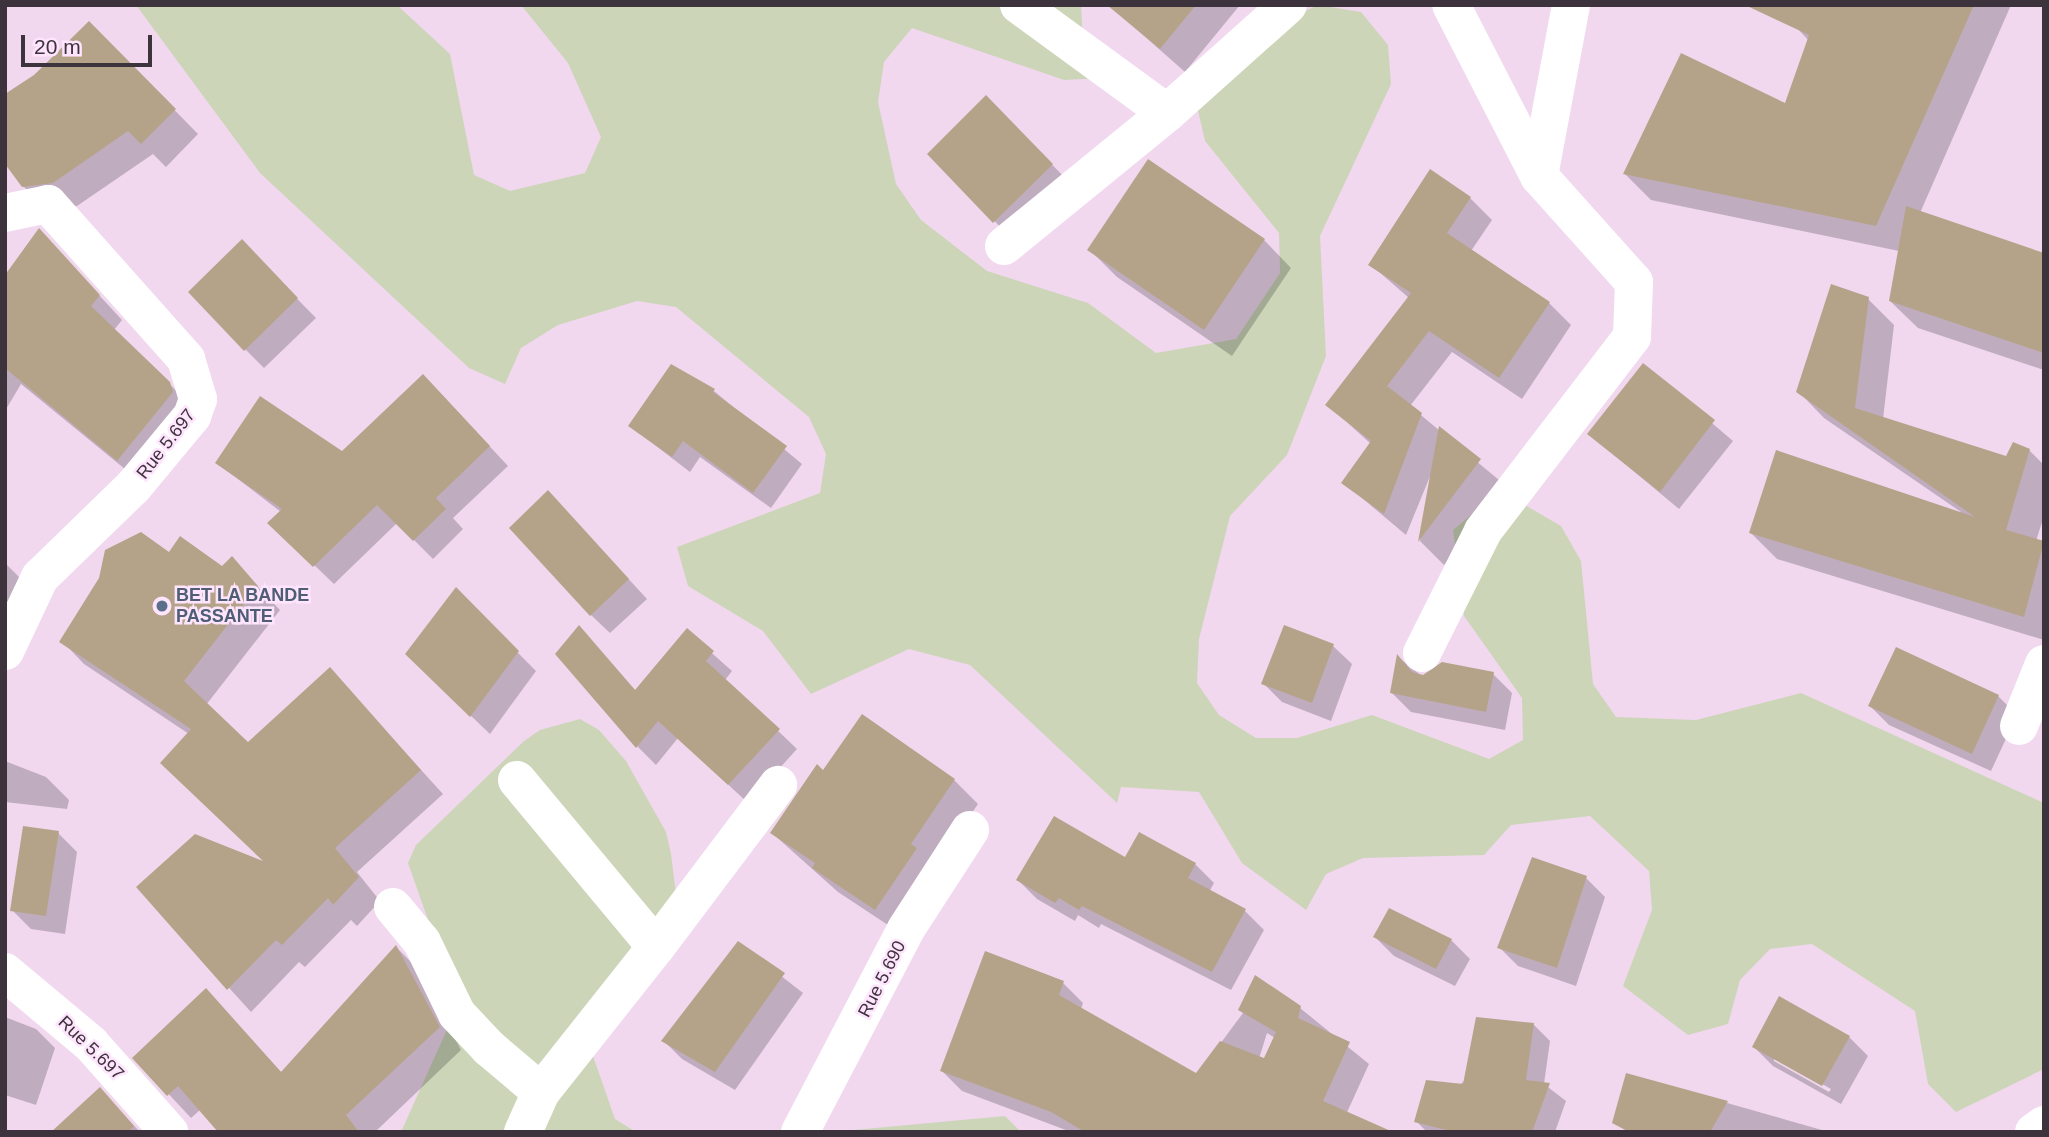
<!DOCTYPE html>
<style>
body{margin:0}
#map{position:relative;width:2049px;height:1137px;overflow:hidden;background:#f1d8ef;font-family:Helvetica,sans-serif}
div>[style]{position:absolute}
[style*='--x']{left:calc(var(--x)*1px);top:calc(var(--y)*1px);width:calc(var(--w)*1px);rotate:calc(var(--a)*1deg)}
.green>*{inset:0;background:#ccd5b8}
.shadow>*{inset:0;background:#0003}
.building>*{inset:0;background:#b5a389}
.street>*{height:38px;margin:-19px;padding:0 19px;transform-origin:19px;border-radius:19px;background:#fff}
.dots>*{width:19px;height:19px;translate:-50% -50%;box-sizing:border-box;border:4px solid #fee5fd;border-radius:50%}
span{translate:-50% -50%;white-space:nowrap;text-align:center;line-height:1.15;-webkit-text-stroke:5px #fee5fd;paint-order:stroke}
.street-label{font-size:18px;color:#3d333c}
.service-label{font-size:18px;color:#4e5e75;font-weight:700}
.left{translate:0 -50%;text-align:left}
.frame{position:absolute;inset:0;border:7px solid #3d333c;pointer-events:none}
.scale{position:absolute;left:21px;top:35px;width:131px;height:32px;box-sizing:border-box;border:4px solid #3d333c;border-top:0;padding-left:9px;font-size:21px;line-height:24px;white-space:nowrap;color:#3d333c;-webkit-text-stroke:5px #fee5fd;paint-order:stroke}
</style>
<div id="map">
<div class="green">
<div style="clip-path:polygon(136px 5px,397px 5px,450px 54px,474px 175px,510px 191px,585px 173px,601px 137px,568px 63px,521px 5px,1081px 5px,1083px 42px,1104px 78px,1064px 80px,912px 28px,884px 62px,878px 102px,896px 184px,921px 220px,987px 271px,1088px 303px,1156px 353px,1236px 339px,1280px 273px,1279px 233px,1205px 141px,1196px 102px,1285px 21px,1318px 5px,1361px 12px,1388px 45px,1391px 84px,1320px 236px,1326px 356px,1287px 455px,1230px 516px,1199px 639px,1197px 683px,1219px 715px,1256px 738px,1297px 738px,1372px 715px,1489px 759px,1523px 740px,1522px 698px,1464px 616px,1453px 530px,1483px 505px,1525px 505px,1561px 526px,1581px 561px,1593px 684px,1616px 717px,1696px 720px,1801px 693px,2044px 803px,2044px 1069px,1956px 1112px,1928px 1084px,1915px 1011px,1812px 944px,1770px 949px,1740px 980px,1728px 1024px,1688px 1035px,1623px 986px,1652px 910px,1649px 871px,1590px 816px,1511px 825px,1484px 855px,1363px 858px,1326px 874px,1306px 910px,1242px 863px,1199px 792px,1121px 787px,1117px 803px,970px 665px,909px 649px,811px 694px,763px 631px,688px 586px,677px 547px,820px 493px,826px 454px,809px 417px,676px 307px,637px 301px,558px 325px,521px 348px,505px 384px,469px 368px,260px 173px)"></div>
<div style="clip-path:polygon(580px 719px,599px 730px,626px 761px,666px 832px,671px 854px,676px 894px,586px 1036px,615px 1119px,636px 1132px,401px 1132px,458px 1005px,408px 863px,416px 845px,524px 741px,540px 730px)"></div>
<div style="clip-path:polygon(1005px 1116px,1021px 1132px,832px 1132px)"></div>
</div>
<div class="shadow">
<div style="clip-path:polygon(1109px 5px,1240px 5px,1185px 72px)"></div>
<div style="clip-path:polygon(1776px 5px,2011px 5px,1920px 213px,2044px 255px,2044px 370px,1918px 328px,1890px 301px,1899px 251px,1651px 200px,1625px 174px,1786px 106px,1809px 41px)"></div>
<div style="clip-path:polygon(89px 23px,198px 134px,166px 167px,153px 154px,77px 206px,48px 210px,23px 186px,35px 76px)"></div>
<div style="clip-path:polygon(986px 97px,1071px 184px,1013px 240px,929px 154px)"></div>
<div style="clip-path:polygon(1470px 198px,1492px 220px,1471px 251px,1549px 303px,1571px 325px,1522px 399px,1452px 352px,1410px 406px,1505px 485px,1444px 565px,1420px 541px,1433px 469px,1406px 535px,1343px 482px,1371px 444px,1328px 405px,1409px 298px,1370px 264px)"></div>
<div style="clip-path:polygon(40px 231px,122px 320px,114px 330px,193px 407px,142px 483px,21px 384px,5px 411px,5px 278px)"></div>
<div style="clip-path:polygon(1264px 240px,1291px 268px,1232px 356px,1117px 277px,1089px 249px)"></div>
<div style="clip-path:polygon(260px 261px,316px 318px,264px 368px,245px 349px)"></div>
<div style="clip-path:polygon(1868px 299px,1894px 325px,1883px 419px,2007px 458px,2029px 450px,2044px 465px,2044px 516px,2036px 541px,2044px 543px,2044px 640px,1777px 559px,1751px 533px,1961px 512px,1824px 418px,1798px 391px)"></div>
<div style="clip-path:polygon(1644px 365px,1733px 441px,1679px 509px,1589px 434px)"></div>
<div style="clip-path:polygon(714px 391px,802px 464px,771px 508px,700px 457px,690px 472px,630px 426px)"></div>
<div style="clip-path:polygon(442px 395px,508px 466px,453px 518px,463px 529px,433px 559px,397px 523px,334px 584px,289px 541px,281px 512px,217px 463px,342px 454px)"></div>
<div style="clip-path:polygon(567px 512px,647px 599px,610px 633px,591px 615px)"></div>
<div style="clip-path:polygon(169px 554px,222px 568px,232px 559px,280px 610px,206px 705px,248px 744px,330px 670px,443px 794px,357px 872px,380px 901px,357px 926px,351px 920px,305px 967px,299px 962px,251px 1012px,138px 888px,268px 865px,189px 734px,84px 664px,62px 641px)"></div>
<div style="clip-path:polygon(5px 563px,21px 579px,5px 612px)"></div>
<div style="clip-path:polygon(456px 590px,536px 671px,490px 734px,426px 673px)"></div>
<div style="clip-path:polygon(579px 628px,636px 691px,687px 631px,732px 671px,725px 680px,797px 749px,748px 803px,678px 738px,656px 765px,637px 746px)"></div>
<div style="clip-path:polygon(1333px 646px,1352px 664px,1331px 721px,1282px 702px,1263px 683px)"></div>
<div style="clip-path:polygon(1398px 657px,1423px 677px,1493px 674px,1512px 693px,1505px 730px,1411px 712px,1392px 693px)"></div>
<div style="clip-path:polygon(1998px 696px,2017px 715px,1991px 771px,1889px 725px,1870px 706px)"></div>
<div style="clip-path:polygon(5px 761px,46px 777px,69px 800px,67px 809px,5px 802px)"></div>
<div style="clip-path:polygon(824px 773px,954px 780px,978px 804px,934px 868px,900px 933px,838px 892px,772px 833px)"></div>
<div style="clip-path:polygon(58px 833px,77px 852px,65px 934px,31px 929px,12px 910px)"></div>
<div style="clip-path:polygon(1126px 860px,1195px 864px,1214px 883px,1209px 892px,1245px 911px,1264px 930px,1231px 990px,1101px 924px,1099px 928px,1078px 915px,1075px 921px,1037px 899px,1018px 880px)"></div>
<div style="clip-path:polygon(1586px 878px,1605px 897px,1576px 986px,1518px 966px,1499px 947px)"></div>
<div style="clip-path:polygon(1375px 937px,1451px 940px,1470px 959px,1455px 986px,1394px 956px)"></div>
<div style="clip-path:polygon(739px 943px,803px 993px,735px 1090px,682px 1059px,663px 1040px)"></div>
<div style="clip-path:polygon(397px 948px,419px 970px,461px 1050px,375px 1132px,220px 1132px,201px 1109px,191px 1118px,135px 1058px,206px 990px,282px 1073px)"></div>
<div style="clip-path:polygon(1063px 983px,1083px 1003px,1081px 1009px,1197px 1075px,1243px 1013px,1300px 1008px,1369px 1064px,1344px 1119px,1274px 1102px,1275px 1038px,1267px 1033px,1239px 1123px,1263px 1132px,1071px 1132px,962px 1091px,942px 1071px)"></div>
<div style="clip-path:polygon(5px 1017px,36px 1029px,55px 1048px,36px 1105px,5px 1095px)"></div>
<div style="clip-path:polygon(1533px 1024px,1550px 1041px,1544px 1084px,1566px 1101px,1555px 1132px,1427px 1132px,1416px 1121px)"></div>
<div style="clip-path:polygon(evenodd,1849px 1037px,1868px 1056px,1841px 1104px,1773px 1066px,1754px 1047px,1849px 1037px,1774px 1057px,1831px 1089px,1829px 1092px,1774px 1061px,1774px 1057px)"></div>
<div style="clip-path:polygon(1678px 1089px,1829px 1132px,1645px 1132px)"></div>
<div style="clip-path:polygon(100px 1090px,140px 1132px,54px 1132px)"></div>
</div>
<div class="building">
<div style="clip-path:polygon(1107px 5px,1196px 5px,1160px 49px)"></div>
<div style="clip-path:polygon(1745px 5px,1974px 5px,1876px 226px,1623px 174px,1681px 53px,1785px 103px,1809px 35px)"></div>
<div style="clip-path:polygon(89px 21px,176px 109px,141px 144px,128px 131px,53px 183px,22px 187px,5px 164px,5px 94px,34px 75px)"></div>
<div style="clip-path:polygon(986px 95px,1053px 164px,993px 223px,927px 154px)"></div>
<div style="clip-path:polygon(1148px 159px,1265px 239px,1204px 330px,1087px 250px)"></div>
<div style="clip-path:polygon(1430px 169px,1471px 197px,1447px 233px,1550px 302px,1499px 378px,1429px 331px,1387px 386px,1422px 413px,1384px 514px,1341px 483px,1371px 441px,1325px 405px,1411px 293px,1368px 265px)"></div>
<div style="clip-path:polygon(1906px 206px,2044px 253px,2044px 353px,1889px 301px)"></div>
<div style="clip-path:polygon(39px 228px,100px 295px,91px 306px,170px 382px,173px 392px,117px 461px,5px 368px,5px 275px)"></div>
<div style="clip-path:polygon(242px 239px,298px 298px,244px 351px,188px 292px)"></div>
<div style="clip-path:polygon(1831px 284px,1869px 297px,1855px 408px,2006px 456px,2013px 442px,2030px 449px,2006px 530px,2044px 541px,2024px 617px,1749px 533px,1776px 450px,1975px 517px,1796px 392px)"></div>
<div style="clip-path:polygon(1643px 363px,1715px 420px,1660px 492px,1587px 434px)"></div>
<div style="clip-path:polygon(671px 364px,715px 389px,713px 392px,787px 446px,753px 493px,683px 441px,672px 457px,628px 426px)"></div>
<div style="clip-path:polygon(423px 374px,490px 446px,436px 498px,446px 509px,413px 541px,377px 505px,313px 567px,267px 523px,282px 509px,215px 463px,260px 396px,342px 451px)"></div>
<div style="clip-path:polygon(1439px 426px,1481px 459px,1418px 542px)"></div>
<div style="clip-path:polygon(548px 490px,629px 579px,590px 616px,509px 528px)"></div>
<div style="clip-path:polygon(141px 532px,169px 552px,180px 536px,222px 566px,232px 556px,258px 586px,184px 681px,248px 742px,330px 667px,421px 770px,335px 848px,359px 877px,333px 905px,328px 898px,282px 945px,276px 940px,227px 990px,136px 887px,195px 834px,263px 861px,160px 763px,191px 729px,59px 642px,99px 578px,105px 550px)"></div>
<div style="clip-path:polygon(456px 587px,519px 651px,470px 717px,405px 654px)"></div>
<div style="clip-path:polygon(579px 625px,635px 690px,687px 628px,714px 651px,706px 661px,780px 729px,728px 785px,658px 721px,636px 748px,555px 654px)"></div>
<div style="clip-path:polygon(1284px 625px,1334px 644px,1312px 703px,1261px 684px)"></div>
<div style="clip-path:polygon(1896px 647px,1999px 695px,1972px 754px,1868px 706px)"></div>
<div style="clip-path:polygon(1397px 654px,1412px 672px,1423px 675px,1442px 662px,1494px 672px,1486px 712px,1390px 693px)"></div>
<div style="clip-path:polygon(862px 714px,955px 779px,911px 844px,917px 848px,875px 910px,812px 868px,815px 863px,770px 833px,817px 764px,823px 770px)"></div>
<div style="clip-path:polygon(1054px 816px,1125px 857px,1139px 832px,1196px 863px,1188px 878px,1246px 909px,1212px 972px,1082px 906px,1079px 910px,1059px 898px,1055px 903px,1016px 880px)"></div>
<div style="clip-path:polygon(23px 826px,59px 831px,46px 916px,10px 911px)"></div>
<div style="clip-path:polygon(1532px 857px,1587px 876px,1557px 968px,1497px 948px)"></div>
<div style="clip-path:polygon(1389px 908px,1452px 939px,1436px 969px,1373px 937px)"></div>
<div style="clip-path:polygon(738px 941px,785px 973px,715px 1072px,661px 1041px)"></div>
<div style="clip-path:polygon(396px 945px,440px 1027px,346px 1115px,359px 1132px,218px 1132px,178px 1086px,167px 1096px,132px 1058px,206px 988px,281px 1072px)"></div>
<div style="clip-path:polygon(985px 951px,1064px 981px,1059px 995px,1196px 1073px,1220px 1041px,1264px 1058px,1276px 1032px,1238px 1010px,1255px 975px,1301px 1006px,1298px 1018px,1350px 1042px,1323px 1101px,1393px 1132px,1085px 1132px,1051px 1112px,940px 1071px)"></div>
<div style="clip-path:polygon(1779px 996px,1850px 1036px,1822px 1086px,1752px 1047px)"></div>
<div style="clip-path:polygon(1476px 1017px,1534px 1023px,1526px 1080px,1550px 1083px,1532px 1132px,1455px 1132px,1414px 1122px,1426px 1080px,1463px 1084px)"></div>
<div style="clip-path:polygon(1626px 1073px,1728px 1101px,1710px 1132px,1629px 1132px,1612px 1123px)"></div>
<div style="clip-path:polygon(100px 1087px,134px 1126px,128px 1132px,51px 1132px)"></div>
</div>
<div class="street">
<div style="--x:1019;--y:5;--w:183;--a:36.1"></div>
<div style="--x:1539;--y:176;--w:174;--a:-79.4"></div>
<div style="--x:5;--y:213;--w:44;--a:-11.8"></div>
<div style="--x:48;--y:204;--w:208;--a:48.3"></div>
<div style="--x:186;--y:359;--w:42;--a:73.3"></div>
<div style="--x:198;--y:399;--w:18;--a:109"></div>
<div style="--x:192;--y:416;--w:92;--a:129.7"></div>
<div style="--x:133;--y:487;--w:129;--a:135.9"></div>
<div style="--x:40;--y:577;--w:82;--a:115.3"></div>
<div style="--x:1004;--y:246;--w:210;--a:-39.2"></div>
<div style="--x:1167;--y:113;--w:162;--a:-41.8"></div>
<div style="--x:1422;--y:653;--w:136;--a:-63.4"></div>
<div style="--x:1483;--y:531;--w:245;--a:-52.5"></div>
<div style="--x:1632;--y:337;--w:55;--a:-87.9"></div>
<div style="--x:1634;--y:282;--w:142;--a:-131.9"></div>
<div style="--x:1539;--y:176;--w:192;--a:-117.2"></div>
<div style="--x:2019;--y:726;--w:67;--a:-68"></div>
<div style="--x:517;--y:780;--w:217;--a:50.2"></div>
<div style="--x:656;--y:947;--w:185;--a:128.4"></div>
<div style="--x:541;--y:1092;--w:44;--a:114.2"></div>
<div style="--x:393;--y:907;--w:45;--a:50.4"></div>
<div style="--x:422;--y:942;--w:80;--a:64.1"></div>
<div style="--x:457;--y:1014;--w:47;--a:46.7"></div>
<div style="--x:489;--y:1048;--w:68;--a:40.2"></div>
<div style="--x:656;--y:947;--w:203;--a:-53"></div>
<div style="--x:5;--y:972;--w:112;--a:39.9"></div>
<div style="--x:91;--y:1044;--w:118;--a:48.4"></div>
<div style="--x:800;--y:1132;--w:229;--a:-62.4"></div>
<div style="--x:906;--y:929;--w:118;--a:-57.1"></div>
<div style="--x:2034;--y:1132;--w:12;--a:-35"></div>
</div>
<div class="dots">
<div style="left:162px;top:606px;background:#5c6f8a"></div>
</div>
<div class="street-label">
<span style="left:166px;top:444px;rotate:-52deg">Rue 5.697</span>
<span style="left:882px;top:979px;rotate:-63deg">Rue 5.690</span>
<span style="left:91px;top:1048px;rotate:44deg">Rue 5.697</span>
</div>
<div class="service-label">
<span class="left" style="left:176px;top:606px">BET LA BANDE<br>PASSANTE</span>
</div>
<div class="frame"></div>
<div class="scale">20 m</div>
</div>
